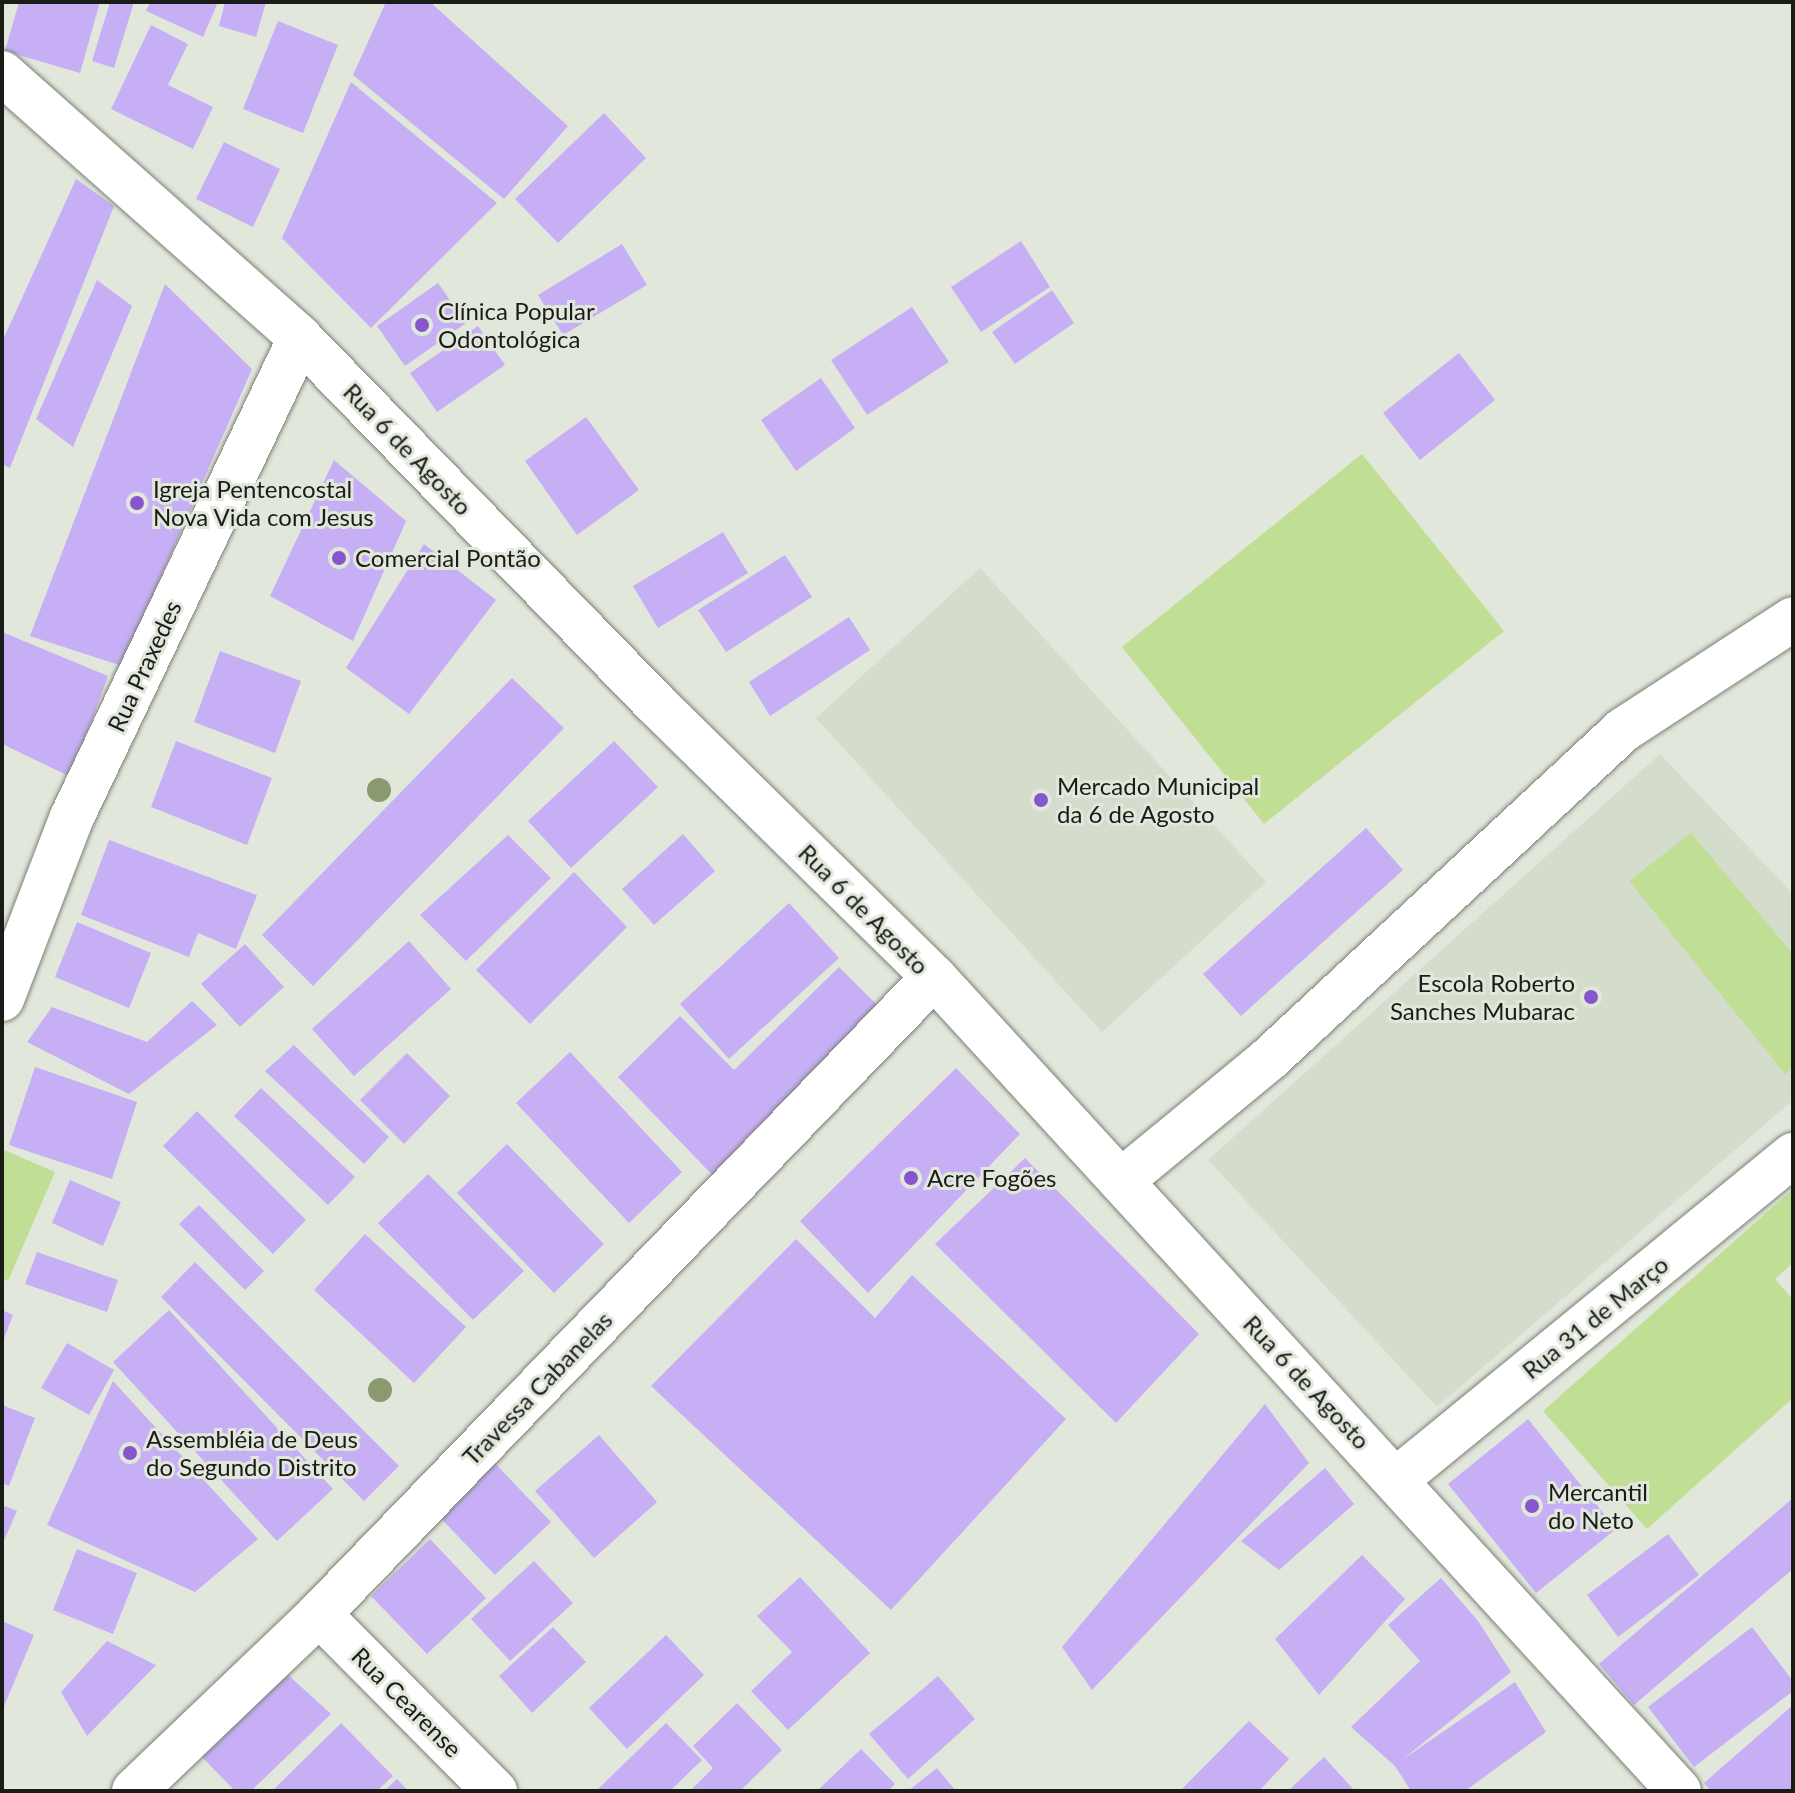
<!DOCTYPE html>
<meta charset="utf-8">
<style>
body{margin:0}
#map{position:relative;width:1795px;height:1793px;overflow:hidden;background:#e2e7dc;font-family:Lato,sans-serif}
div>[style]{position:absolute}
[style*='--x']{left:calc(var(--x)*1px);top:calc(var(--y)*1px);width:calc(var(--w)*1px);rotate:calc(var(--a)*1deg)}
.built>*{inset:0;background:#d4dccb}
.green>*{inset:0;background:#c0df95}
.building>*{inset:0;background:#c7aff6}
.roads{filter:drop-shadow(0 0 2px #7c8076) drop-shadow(0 0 2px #7c8076)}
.minor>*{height:44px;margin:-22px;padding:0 22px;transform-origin:22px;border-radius:22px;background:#fff}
.trees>*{width:24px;height:24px;margin:-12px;border-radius:50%;background:#8b9971}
.dots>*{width:22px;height:22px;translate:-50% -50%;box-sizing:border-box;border:4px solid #e2e7dc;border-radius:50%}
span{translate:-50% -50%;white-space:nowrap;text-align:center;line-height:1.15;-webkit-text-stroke:6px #e2e7dc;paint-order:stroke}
.poi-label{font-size:24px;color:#1a1c18}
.left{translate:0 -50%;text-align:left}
.right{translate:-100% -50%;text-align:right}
.street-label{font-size:24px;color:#1a1c18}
.frame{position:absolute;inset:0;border:4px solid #1a1c18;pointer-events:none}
</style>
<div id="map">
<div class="built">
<div style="clip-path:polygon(980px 568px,1266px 882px,1102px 1032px,816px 718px)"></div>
<div style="clip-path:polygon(1660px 754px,1793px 894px,1793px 1100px,1437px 1407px,1208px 1160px)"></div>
</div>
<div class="green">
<div style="clip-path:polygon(1362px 454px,1504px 631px,1264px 824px,1122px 647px)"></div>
<div style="clip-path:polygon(1691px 833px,1793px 954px,1793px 1068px,1785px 1074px,1629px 881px)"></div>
<div style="clip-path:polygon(2px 1149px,55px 1172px,8px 1281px,2px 1278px)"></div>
<div style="clip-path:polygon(1793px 1189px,1793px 1263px,1775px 1279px,1793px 1300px,1793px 1398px,1647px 1529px,1543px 1411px)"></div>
</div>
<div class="building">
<div style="clip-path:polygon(19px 2px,100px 2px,80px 73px,5px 51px)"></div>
<div style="clip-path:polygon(110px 2px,134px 2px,114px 68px,92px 61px)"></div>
<div style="clip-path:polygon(150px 2px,218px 2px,203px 37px,146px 11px)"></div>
<div style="clip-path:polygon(225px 2px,266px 2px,256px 37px,219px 26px)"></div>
<div style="clip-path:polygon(386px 2px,430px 2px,568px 126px,504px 199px,353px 75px)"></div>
<div style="clip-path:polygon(278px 21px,338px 45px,303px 133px,243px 109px)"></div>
<div style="clip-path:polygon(151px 25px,188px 44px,168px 85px,213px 107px,193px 149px,111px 109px)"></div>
<div style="clip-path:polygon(351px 82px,497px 203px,371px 328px,282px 238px)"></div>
<div style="clip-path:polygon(604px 113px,646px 158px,558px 243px,515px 199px)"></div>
<div style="clip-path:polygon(224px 142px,280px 169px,253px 227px,196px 199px)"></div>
<div style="clip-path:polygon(76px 179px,114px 206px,10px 468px,2px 464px,2px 342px)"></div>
<div style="clip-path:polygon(1021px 241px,1050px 287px,981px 332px,951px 287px)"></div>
<div style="clip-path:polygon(622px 244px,647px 285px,563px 335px,538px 295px)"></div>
<div style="clip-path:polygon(97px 280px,132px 306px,73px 447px,36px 419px)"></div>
<div style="clip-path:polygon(438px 283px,466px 323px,405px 366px,377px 326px)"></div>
<div style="clip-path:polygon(165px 284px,252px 369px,122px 666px,30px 636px)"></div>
<div style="clip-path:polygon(1052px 290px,1074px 323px,1015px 364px,992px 332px)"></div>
<div style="clip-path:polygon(912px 307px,949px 362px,867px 415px,831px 360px)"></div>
<div style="clip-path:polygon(478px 326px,505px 365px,437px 412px,410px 373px)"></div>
<div style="clip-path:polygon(1459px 353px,1495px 400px,1420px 460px,1383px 413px)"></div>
<div style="clip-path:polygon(821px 378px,855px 428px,796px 471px,761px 420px)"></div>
<div style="clip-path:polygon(586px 417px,639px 490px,577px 535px,525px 461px)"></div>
<div style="clip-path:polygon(334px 460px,406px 521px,353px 641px,270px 596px)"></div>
<div style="clip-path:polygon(723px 532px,748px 573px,658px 628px,633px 586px)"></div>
<div style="clip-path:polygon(424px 544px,496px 600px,409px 714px,346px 668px)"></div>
<div style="clip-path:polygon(785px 555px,812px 597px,726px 652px,698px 610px)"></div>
<div style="clip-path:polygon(849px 617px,870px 650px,770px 716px,749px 682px)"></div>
<div style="clip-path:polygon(2px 632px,108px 676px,71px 777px,2px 744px)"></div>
<div style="clip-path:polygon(220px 651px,301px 681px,275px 753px,194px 722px)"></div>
<div style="clip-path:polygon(512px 678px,564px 728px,313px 986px,262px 935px)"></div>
<div style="clip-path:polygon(176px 741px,272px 778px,247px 845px,151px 807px)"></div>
<div style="clip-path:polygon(614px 741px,658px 787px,571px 868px,528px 821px)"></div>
<div style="clip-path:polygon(1366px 828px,1403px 870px,1241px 1016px,1203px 974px)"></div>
<div style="clip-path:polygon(683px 834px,715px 871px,654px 925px,622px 889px)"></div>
<div style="clip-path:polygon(508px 835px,551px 878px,466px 961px,420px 915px)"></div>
<div style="clip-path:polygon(109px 840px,257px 895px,236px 949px,198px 933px,189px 957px,81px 915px)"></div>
<div style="clip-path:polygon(574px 872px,627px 927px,530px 1024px,476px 970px)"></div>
<div style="clip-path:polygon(789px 903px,839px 958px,729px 1059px,680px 1004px)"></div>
<div style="clip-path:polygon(77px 922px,151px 953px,129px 1008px,55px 977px)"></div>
<div style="clip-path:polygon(409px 941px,451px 989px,354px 1076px,312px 1029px)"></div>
<div style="clip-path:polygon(245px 944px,284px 987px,240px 1027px,201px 984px)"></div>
<div style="clip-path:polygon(839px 967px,889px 1017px,720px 1183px,618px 1077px,680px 1016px,734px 1070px)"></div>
<div style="clip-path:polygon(192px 1001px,217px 1025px,129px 1094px,27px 1042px,52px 1007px,147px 1042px)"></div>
<div style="clip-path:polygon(294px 1045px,389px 1137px,364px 1164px,265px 1071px)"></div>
<div style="clip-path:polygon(570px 1052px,682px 1172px,629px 1223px,516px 1103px)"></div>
<div style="clip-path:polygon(407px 1053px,450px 1096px,404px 1144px,360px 1100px)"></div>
<div style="clip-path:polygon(35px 1067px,137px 1102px,112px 1179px,9px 1145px)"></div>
<div style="clip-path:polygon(956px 1068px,1020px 1134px,868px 1293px,800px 1221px)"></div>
<div style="clip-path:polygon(261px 1088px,355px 1177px,328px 1205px,234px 1116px)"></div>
<div style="clip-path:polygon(197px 1111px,306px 1220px,273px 1254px,163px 1146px)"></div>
<div style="clip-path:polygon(507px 1144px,604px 1244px,554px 1293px,457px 1193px)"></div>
<div style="clip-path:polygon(1025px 1158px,1199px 1334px,1116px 1423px,935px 1244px)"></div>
<div style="clip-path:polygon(428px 1174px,524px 1271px,473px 1320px,378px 1223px)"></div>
<div style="clip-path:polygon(70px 1180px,121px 1202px,103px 1246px,52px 1223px)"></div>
<div style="clip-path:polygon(199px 1205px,264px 1271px,245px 1290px,179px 1224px)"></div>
<div style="clip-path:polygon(365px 1234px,466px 1327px,414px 1383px,314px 1290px)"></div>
<div style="clip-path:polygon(796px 1239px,875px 1318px,912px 1275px,1066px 1419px,891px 1610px,651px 1386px)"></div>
<div style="clip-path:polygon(37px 1252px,118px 1280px,107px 1312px,25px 1284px)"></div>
<div style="clip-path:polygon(195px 1262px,399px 1466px,364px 1501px,161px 1297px)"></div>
<div style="clip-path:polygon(2px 1310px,13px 1315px,2px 1344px)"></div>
<div style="clip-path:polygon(169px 1310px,333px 1489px,277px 1541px,113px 1362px)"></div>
<div style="clip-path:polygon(67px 1343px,114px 1370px,89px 1415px,41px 1388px)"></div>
<div style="clip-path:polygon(113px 1381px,258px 1539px,195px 1592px,47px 1525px)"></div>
<div style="clip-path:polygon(1265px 1404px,1309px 1463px,1092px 1690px,1062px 1647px)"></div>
<div style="clip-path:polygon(2px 1405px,35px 1418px,9px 1486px,2px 1483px)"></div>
<div style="clip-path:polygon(1528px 1419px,1616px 1529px,1536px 1593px,1448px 1484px)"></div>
<div style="clip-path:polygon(599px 1435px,657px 1502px,594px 1558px,535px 1491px)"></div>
<div style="clip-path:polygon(487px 1455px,551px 1522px,495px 1575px,432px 1509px)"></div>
<div style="clip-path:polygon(1325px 1468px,1354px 1504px,1279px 1570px,1241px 1541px)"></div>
<div style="clip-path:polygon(1793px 1498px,1793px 1569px,1634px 1705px,1599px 1664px)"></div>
<div style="clip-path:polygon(2px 1505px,17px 1511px,2px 1545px)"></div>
<div style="clip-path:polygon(1668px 1534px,1699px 1575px,1618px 1637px,1587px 1595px)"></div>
<div style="clip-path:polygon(430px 1539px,486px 1598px,427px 1654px,371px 1596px)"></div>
<div style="clip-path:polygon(77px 1549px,137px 1573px,113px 1634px,53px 1610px)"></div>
<div style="clip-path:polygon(1362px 1555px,1405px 1599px,1319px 1695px,1275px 1639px)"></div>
<div style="clip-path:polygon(534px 1561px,573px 1603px,510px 1661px,471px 1619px)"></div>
<div style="clip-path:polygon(800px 1577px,870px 1653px,788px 1730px,751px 1691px,792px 1652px,757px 1616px)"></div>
<div style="clip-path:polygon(1441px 1578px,1478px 1621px,1511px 1672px,1402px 1760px,1515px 1682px,1546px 1732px,1465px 1791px,1411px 1791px,1395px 1766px,1351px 1727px,1420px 1661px,1388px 1625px)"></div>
<div style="clip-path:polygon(2px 1621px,34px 1635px,2px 1711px)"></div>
<div style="clip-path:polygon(553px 1627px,586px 1662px,532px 1713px,499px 1676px)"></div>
<div style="clip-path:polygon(1752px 1627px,1793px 1681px,1793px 1691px,1694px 1767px,1648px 1707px)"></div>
<div style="clip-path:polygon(666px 1635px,704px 1675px,627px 1749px,589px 1708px)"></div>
<div style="clip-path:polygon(107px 1641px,156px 1665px,87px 1736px,61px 1692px)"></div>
<div style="clip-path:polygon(285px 1672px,331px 1714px,251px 1791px,235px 1791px,201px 1756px)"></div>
<div style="clip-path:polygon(938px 1676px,975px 1719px,908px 1779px,869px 1734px)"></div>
<div style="clip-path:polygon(737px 1703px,782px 1750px,740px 1791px,690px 1791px,713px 1768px,693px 1746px)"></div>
<div style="clip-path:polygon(1793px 1705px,1793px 1791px,1711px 1791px,1704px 1783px)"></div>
<div style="clip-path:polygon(1249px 1721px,1289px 1759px,1259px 1791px,1180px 1791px)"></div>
<div style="clip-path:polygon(341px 1723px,393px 1776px,377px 1791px,272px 1791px)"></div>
<div style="clip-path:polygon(666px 1723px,702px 1760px,670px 1791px,596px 1791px)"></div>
<div style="clip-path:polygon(861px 1749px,895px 1784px,888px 1791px,817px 1791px)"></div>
<div style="clip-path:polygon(1324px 1757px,1355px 1791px,1288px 1791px)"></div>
<div style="clip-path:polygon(937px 1768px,956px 1791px,908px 1791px)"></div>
<div style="clip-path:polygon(397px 1779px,408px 1791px,384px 1791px)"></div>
</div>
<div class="roads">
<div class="minor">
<div style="--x:2;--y:73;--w:399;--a:41.6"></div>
<div style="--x:300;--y:338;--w:506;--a:45.8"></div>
<div style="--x:653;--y:701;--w:394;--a:44.5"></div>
<div style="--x:934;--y:977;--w:1103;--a:47.53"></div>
<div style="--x:2;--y:999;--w:195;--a:-69"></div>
<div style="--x:72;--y:817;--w:530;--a:-64.55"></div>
<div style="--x:1121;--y:1181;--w:192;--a:-39.5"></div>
<div style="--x:1269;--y:1059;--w:483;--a:-42.9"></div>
<div style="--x:1623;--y:730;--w:203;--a:-33.1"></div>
<div style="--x:1397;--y:1479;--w:512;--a:-39.29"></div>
<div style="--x:319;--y:1614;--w:250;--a:45.2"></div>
<div style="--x:134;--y:1791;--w:256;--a:-43.7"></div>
<div style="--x:319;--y:1614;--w:885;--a:-46.01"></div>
</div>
</div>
<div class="trees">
<div style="left:379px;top:790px"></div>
<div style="left:380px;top:1390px"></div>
</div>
<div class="dots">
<div style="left:422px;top:325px;background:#8756ce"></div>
<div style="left:137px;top:503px;background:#8756ce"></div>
<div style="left:339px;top:558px;background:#8756ce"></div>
<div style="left:1041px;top:800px;background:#8756ce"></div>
<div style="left:1591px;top:997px;background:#8756ce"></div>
<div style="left:911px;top:1178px;background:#8756ce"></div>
<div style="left:130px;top:1453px;background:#8756ce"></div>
<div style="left:1532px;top:1506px;background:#8756ce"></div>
</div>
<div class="poi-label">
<span class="left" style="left:438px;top:325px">Clínica Popular<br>Odontológica</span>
<span class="left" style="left:153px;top:503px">Igreja Pentencostal<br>Nova Vida com Jesus</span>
<span class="left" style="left:355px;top:558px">Comercial Pontão</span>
<span class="left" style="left:1057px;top:800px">Mercado Municipal<br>da 6 de Agosto</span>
<span class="right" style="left:1575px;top:997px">Escola Roberto<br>Sanches Mubarac</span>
<span class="left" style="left:927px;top:1178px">Acre Fogões</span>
<span class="left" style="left:146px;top:1453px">Assembléia de Deus<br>do Segundo Distrito</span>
<span class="left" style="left:1548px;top:1506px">Mercantil<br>do Neto</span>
</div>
<div class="street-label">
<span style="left:408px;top:449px;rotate:46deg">Rua 6 de Agosto</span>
<span style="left:144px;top:666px;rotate:-65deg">Rua Praxedes</span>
<span style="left:864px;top:909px;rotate:45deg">Rua 6 de Agosto</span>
<span style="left:1595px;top:1317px;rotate:-39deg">Rua 31 de Março</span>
<span style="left:1307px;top:1382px;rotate:47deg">Rua 6 de Agosto</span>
<span style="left:537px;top:1388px;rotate:-46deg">Travessa Cabanelas</span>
<span style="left:407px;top:1702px;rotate:45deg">Rua Cearense</span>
</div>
<div class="frame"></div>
</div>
